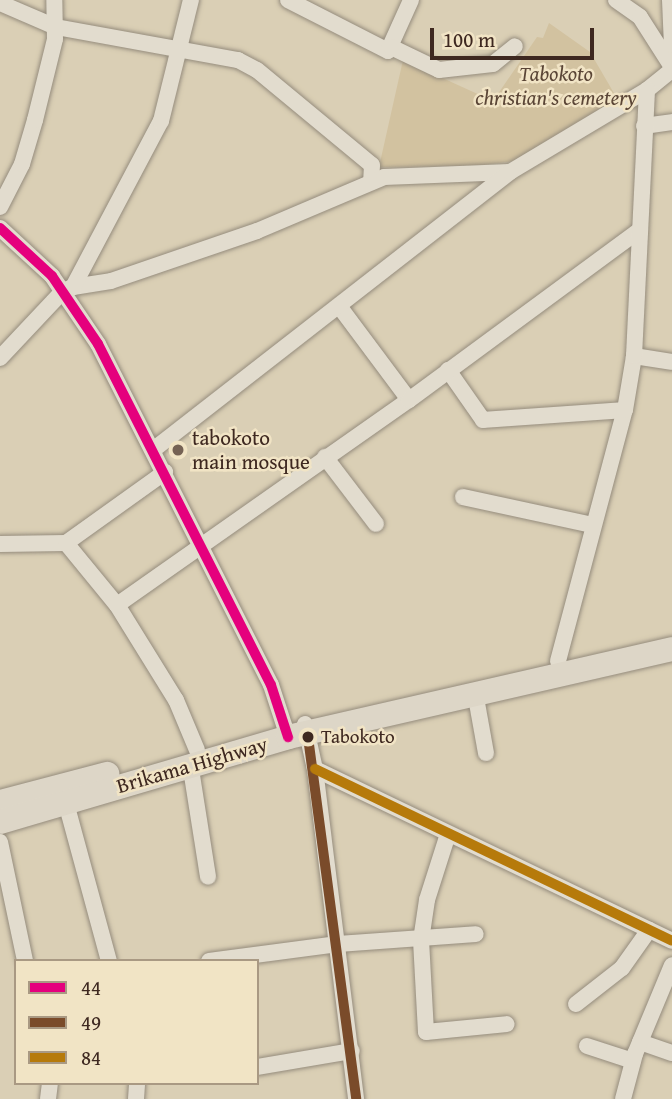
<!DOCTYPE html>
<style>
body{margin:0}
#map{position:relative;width:672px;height:1099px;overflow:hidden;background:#dacfb5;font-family:"Gentium Book Plus",serif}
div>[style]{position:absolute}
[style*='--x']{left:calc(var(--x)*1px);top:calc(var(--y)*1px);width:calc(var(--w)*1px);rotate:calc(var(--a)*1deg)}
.green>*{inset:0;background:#d2c2a0}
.roads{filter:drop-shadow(0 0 2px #958c7d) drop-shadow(0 0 2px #958c7d)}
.minor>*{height:16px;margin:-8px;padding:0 8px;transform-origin:8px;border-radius:8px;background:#e2dcce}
.highway>*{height:24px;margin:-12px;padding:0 12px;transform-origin:12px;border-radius:12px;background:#ddd6c7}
.bus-1>*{height:10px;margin:-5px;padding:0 5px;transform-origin:5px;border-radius:5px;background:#e5007d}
.bus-2>*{height:10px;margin:-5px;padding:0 5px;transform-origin:5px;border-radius:5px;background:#7a4b2a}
.bus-3>*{height:10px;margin:-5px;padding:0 5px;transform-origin:5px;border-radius:5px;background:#b67a0b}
.dots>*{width:19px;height:19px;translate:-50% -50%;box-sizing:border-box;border:4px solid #f1e4c5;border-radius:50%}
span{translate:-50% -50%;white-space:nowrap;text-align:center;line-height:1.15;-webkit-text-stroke:5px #f1e4c5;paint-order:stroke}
.bus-label{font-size:19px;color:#3e2820}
.left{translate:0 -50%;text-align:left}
.park-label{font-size:21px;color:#5a4536;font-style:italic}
.poi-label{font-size:21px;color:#3e2820}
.street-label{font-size:21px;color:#3e2820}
.legend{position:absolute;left:14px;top:959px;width:245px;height:126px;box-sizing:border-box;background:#f1e4c5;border:2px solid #a99983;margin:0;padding:9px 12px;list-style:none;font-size:21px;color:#3e2820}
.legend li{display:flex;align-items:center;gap:14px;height:35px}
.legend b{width:35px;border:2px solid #a99983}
.scale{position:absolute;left:430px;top:28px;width:164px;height:32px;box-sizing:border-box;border:4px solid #3e2820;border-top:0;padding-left:9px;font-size:21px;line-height:24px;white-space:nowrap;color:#3e2820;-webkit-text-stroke:5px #f1e4c5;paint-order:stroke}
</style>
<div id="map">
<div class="green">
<div style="clip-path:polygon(549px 23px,590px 52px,618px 100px,522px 160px,474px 166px,379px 167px,403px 60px,493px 101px,537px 37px,543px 38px)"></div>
</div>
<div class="roads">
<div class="minor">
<div style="--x:288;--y:0;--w:112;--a:27"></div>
<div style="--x:388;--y:51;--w:56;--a:-65.7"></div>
<div style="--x:616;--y:0;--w:29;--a:35"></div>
<div style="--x:640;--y:17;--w:59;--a:57.4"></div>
<div style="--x:670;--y:0;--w:45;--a:87.5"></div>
<div style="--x:0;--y:3;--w:61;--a:23.2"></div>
<div style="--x:56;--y:27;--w:185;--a:10.3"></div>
<div style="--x:238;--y:60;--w:21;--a:28"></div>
<div style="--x:257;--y:70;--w:149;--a:39.6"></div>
<div style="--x:372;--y:165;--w:17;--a:93"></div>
<div style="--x:391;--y:47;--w:53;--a:25.6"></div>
<div style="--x:439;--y:70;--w:54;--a:-6.3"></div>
<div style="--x:493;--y:64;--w:28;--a:-39"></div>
<div style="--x:644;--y:126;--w:28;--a:-8"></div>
<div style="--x:0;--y:207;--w:48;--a:-62.9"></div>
<div style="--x:22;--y:164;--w:46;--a:-73.5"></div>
<div style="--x:35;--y:120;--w:83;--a:-76.1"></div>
<div style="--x:55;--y:39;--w:39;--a:-91"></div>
<div style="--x:0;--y:228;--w:71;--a:42.7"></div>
<div style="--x:52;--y:276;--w:82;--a:55.9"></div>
<div style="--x:98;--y:344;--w:382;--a:63.1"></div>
<div style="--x:271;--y:685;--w:55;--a:71.9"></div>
<div style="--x:73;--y:287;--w:38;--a:-9"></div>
<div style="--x:111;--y:281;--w:154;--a:-18.9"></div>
<div style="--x:257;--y:231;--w:138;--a:-23"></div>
<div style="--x:384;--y:177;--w:126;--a:-2.3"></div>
<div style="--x:339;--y:306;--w:117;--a:53.3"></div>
<div style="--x:634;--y:356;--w:38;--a:9"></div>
<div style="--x:0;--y:358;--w:92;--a:-46.8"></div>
<div style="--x:63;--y:291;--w:11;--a:-22"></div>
<div style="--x:73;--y:287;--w:188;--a:-62.1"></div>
<div style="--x:161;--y:121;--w:125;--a:-76.1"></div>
<div style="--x:448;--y:370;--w:61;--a:55"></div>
<div style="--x:483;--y:420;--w:142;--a:-4"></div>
<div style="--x:153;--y:450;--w:452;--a:-37.9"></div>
<div style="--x:510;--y:172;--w:160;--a:-30.9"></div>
<div style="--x:647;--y:90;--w:32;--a:-39"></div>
<div style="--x:325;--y:457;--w:84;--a:52.7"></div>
<div style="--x:463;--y:497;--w:132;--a:12.2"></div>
<div style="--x:66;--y:543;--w:80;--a:50.6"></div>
<div style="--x:117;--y:605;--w:112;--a:58.2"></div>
<div style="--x:176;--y:700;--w:54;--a:67.2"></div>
<div style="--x:0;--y:544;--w:66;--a:-0.9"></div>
<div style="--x:66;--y:543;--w:122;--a:-35.6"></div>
<div style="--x:117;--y:605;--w:357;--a:-35.1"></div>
<div style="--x:409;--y:400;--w:283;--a:-36.4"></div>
<div style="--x:558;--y:661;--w:260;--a:-75.1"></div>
<div style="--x:625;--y:410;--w:55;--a:-80.5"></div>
<div style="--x:634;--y:356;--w:266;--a:-87.2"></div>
<div style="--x:475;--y:692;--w:62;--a:79.8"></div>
<div style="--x:305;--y:724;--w:46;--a:77.5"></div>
<div style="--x:315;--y:769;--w:333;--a:82.9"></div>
<div style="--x:190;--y:763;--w:115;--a:81"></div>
<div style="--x:315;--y:769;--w:396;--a:25.7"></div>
<div style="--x:66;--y:803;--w:164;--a:74.8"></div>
<div style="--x:448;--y:834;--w:69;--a:107.7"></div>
<div style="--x:427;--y:900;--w:40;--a:98.5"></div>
<div style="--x:421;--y:940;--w:92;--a:86.9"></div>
<div style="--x:426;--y:1032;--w:81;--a:-5.6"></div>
<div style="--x:0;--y:842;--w:122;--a:78.1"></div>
<div style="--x:209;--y:961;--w:130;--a:-7.5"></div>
<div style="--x:338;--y:944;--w:138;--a:-4.1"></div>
<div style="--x:576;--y:1004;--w:58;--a:-38"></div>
<div style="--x:622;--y:968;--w:47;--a:-54.6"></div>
<div style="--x:640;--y:1042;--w:34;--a:19"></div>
<div style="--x:587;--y:1046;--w:48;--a:18.1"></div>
<div style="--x:257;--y:1067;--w:96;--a:-9.6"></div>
<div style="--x:48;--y:1099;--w:16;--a:-83"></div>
<div style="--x:136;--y:1099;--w:16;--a:-86"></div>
<div style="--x:623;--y:1099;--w:47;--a:-75.1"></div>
<div style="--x:635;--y:1054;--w:96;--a:-67.4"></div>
</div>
<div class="highway">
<div style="--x:0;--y:802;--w:111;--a:-14.7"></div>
<div style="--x:0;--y:822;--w:300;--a:-16.4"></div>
<div style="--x:288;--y:737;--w:394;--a:-12.9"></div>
</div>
</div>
<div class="bus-1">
<div style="--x:0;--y:228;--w:71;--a:42.7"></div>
<div style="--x:52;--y:276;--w:82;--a:55.9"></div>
<div style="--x:98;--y:344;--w:382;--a:63.1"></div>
<div style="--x:271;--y:685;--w:55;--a:71.9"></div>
</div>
<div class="bus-2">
<div style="--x:308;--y:737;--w:365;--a:82.4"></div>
</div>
<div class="bus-3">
<div style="--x:315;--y:769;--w:396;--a:25.7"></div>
</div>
<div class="dots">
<div style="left:178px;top:450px;background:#756254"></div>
<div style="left:308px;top:737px;background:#3e2820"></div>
</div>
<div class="bus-label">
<span class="left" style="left:321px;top:737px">Tabokoto</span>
</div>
<div class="park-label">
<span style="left:556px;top:86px">Tabokoto<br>christian's cemetery</span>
</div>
<div class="poi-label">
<span class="left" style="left:192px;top:450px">tabokoto<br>main mosque</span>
</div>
<div class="street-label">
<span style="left:192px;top:765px;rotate:-16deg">Brikama Highway</span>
</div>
<ul class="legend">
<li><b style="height:9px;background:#e5007d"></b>44</li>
<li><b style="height:9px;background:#7a4b2a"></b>49</li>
<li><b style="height:9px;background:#b67a0b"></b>84</li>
</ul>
<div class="scale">100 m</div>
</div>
